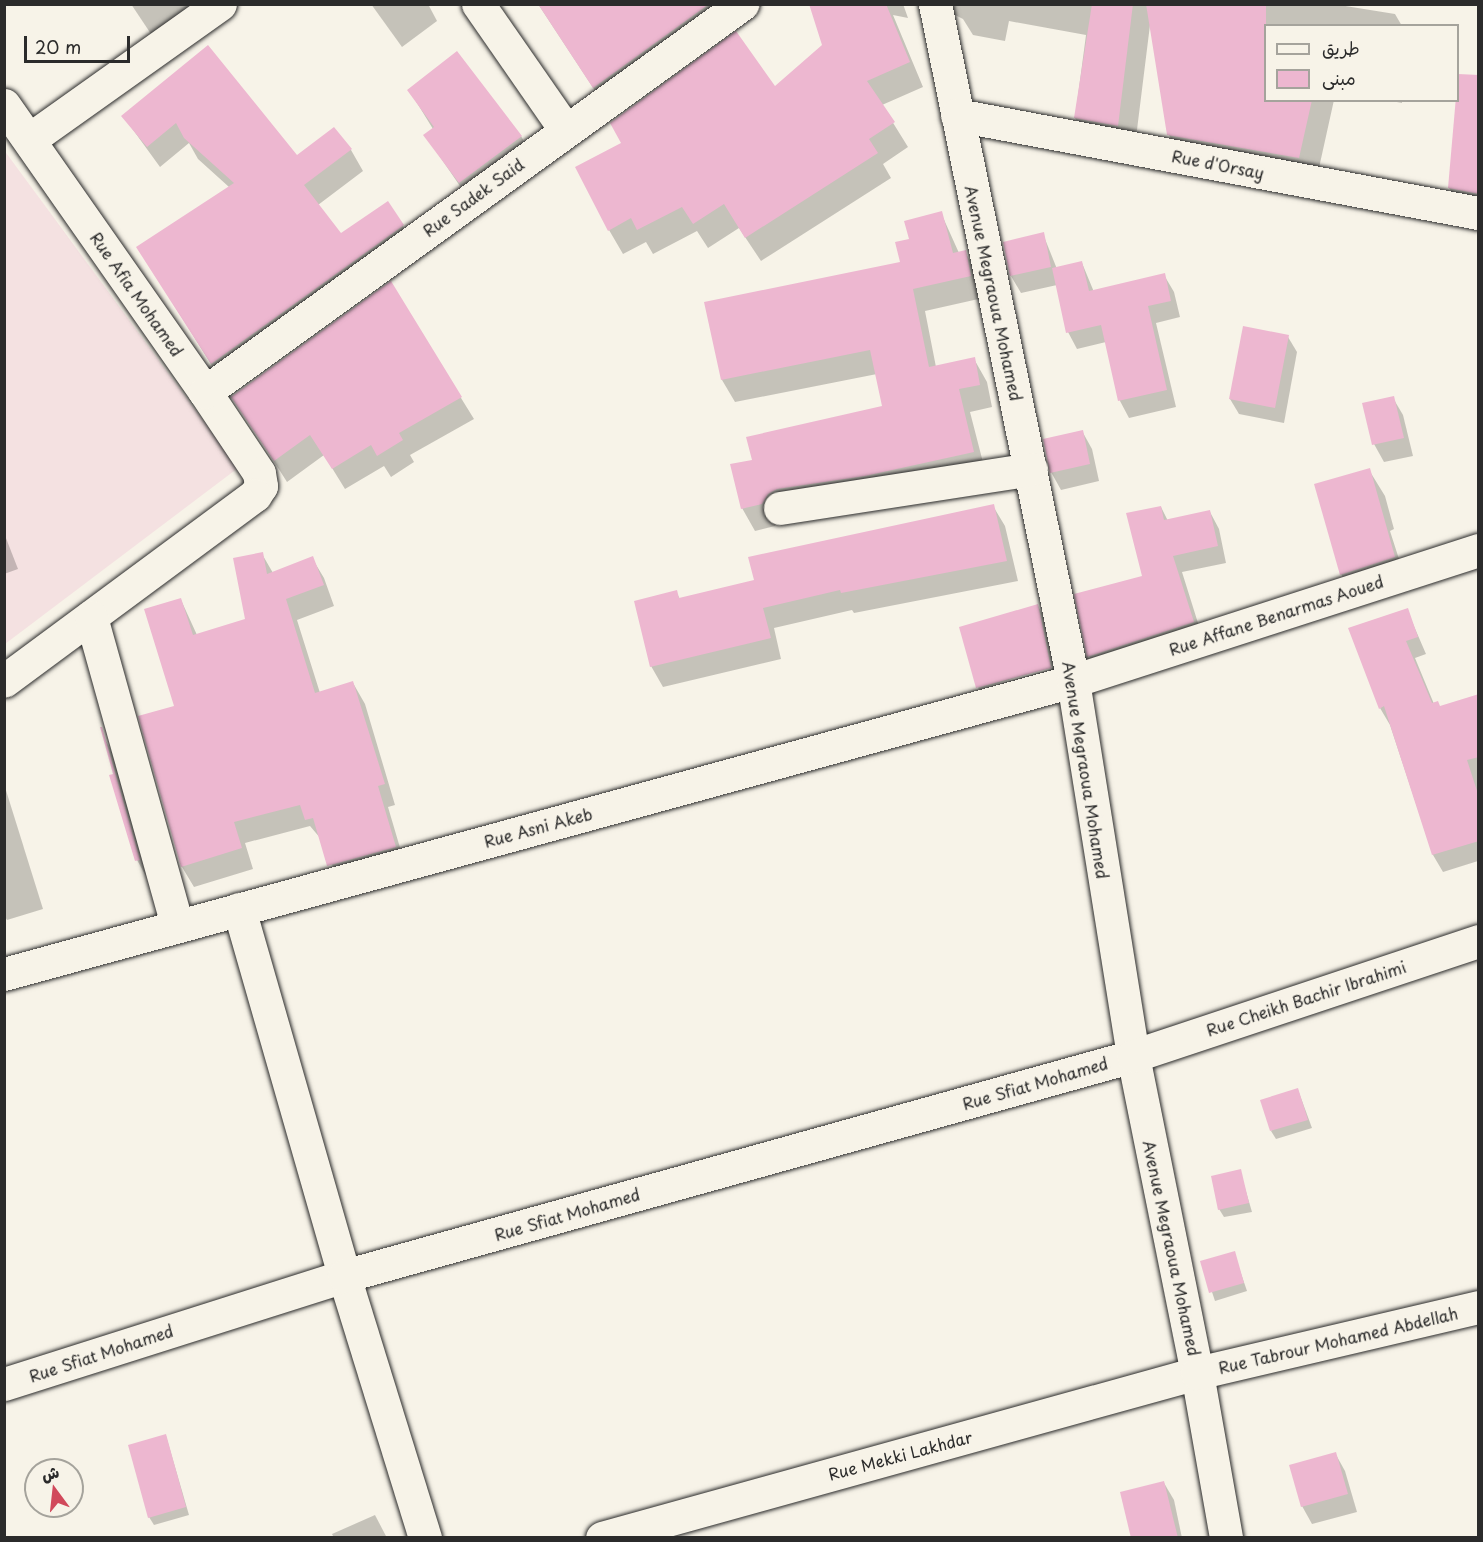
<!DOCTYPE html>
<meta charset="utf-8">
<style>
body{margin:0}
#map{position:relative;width:1483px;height:1542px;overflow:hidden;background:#f7f3e8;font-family:"Playpen Sans","Playpen Sans Arabic",sans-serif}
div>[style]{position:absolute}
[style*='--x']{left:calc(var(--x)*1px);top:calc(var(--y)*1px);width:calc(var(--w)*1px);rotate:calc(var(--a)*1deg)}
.built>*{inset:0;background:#f4e1e1}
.shadow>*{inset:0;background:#0003}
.building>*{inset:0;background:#edb7d0}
.roads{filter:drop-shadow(0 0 2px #2b2b2b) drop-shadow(0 0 2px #2b2b2b)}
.minor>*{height:33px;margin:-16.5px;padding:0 16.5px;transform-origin:16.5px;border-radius:16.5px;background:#f7f3e8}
span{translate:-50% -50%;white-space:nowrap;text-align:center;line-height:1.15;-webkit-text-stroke:4.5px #f7f3e8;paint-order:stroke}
.street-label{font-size:16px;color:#2b2b2b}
.frame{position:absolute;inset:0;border:6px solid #2b2b2b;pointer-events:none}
.legend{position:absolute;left:1264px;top:24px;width:195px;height:78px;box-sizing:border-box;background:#f7f3e8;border:2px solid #a5a39c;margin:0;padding:8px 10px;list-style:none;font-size:18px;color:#2b2b2b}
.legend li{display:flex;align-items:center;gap:12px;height:30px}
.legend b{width:30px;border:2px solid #a5a39c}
.north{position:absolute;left:24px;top:1458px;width:60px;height:60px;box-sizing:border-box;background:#f7f3e8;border:2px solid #a5a39c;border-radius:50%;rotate:345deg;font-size:16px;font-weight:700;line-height:24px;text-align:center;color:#2b2b2b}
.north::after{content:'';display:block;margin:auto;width:21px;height:27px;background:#d1495b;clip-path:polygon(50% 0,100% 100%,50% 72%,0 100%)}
.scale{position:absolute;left:24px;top:36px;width:106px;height:27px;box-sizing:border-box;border:3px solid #2b2b2b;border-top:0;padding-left:8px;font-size:18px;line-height:21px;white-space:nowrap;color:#2b2b2b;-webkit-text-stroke:4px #f7f3e8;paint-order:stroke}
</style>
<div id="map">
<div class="built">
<div style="clip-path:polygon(4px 150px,238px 468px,5px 644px,4px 644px)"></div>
</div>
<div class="shadow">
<div style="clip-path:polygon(131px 4px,219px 4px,161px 49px)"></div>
<div style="clip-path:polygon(371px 4px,428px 4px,437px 21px,402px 47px)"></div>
<div style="clip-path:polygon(538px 4px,767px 4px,745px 13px,609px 112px)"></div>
<div style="clip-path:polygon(810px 4px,903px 4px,908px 18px,893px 15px,923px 87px,882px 105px,908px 147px,883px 164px,891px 178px,761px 261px,739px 228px,708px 248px,697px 231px,653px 254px,646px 242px,623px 254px,609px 230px,824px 45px)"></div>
<div style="clip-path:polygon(947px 4px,1333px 4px,1395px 14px,1402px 26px,1266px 26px,1266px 100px,1334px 100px,1315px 186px,1185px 164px,1169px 135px,1150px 25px,1134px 154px,1092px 146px,1075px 118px,1086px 35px,1009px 21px,1005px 41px,973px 35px,963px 19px,953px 14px)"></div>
<div style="clip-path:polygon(208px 47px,297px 157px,334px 129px,351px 150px,363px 171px,318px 205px,341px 235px,403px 226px,415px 247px,224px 385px,151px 268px,229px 187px,198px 159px,189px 143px,160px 167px,123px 116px)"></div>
<div style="clip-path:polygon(409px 90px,521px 136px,536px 163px,475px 208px,425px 135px,433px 129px)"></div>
<div style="clip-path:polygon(1386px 100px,1402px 100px,1402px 103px)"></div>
<div style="clip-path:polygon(1478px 114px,1478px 217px,1465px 214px,1449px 188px)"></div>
<div style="clip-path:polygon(941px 213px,959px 253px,965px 252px,978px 274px,983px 298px,925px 311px,936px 367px,974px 359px,987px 382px,992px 407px,970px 412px,986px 474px,780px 516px,775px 526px,755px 531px,742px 508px,754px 461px,883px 407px,877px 374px,735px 402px,722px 380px,709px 302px,902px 263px,911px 240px)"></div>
<div style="clip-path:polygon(1043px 234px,1057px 269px,1082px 263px,1094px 292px,1164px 275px,1174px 292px,1180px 317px,1156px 323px,1176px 407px,1129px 418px,1120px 401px,1106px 342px,1077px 349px,1068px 332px,1057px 285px,1021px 293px,1011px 276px)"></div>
<div style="clip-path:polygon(390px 283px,474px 419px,410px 455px,414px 462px,391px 477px,384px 466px,345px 489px,324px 455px,287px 482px,233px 397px)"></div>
<div style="clip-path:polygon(1288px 337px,1297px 352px,1284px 423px,1239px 414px,1230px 399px)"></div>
<div style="clip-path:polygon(1393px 398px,1403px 415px,1413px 456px,1384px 462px,1374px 444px)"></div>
<div style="clip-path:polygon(1082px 431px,1092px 449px,1099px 481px,1061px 490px,1051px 472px)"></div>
<div style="clip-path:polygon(1369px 470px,1385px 496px,1394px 529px,1390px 531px,1407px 584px,1356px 601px,1341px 574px)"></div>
<div style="clip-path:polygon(993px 506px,1005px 526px,1018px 581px,854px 613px,852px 610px,774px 628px,781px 659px,663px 687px,651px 666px,676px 592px,680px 599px,756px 581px)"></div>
<div style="clip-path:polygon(1161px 507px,1168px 521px,1210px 512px,1219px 529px,1226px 563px,1182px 572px,1203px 639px,1098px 673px,1089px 656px,1143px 577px)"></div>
<div style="clip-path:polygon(4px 533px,18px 569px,4px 574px)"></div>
<div style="clip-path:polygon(262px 554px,273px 573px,312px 558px,324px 578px,334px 606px,297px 620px,320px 693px,353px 683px,365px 704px,395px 805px,388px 807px,406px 868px,341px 886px,321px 839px,310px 826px,245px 843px,253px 869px,194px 887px,182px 867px,140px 717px,175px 707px,181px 600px,197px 635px,247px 620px)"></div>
<div style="clip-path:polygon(1038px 606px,1048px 624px,1056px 665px,980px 689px,1057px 668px,1060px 685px,988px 705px,978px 688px)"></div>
<div style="clip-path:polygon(1407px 610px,1426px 654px,1415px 658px,1434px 704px,1440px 707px,1478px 696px,1478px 861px,1443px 872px,1433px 855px,1390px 725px,1380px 708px)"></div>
<div style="clip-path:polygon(105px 739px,113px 754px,151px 885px,137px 860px)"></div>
<div style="clip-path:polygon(4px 784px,43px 909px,7px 920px,4px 915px)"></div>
<div style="clip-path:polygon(1298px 1090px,1312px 1128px,1276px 1139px,1271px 1131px)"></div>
<div style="clip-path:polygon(1240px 1171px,1252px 1212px,1224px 1217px,1219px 1209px)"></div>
<div style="clip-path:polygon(1234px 1253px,1247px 1291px,1215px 1301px,1202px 1262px)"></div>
<div style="clip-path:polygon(166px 1436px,189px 1515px,154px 1525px,149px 1517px)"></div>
<div style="clip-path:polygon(1335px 1453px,1345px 1471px,1357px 1512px,1312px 1524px,1302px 1506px)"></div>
<div style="clip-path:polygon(1164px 1483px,1174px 1500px,1182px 1538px,1133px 1538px)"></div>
<div style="clip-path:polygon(375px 1515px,387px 1538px,334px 1538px,332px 1534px)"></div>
</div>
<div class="building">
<div style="clip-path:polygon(538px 4px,709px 4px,593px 88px)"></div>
<div style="clip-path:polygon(809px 4px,886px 4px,910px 62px,867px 81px,895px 122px,869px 139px,878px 153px,745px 238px,724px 204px,693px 224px,682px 207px,637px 230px,631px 218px,608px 231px,575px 167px,621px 143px,610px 123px,736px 31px,775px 86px,822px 45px)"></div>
<div style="clip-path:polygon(1092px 4px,1133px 4px,1118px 126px,1074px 118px)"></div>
<div style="clip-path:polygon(1146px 4px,1266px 4px,1266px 100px,1312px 100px,1299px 158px,1167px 135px)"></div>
<div style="clip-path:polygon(208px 45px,297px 155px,334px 127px,352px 149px,304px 185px,341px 233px,388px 201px,404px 225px,211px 364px,136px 247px,234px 183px,184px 138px,176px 123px,147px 147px,121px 116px)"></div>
<div style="clip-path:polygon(457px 51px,522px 136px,459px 183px,423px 135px,434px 127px,407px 90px)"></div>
<div style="clip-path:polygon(1458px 74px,1479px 75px,1479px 194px,1448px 188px)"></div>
<div style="clip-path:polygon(942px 211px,953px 253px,966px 250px,971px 276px,913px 289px,929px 367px,975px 357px,980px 385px,959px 389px,974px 452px,865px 476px,777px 489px,768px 494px,762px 504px,741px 509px,730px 464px,752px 460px,746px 437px,882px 406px,870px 350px,721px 380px,704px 302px,900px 262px,895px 242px,909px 239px,904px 221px)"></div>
<div style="clip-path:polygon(1044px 232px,1051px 267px,1010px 276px,1003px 242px)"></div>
<div style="clip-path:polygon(1082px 261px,1089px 291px,1165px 273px,1171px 301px,1148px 306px,1167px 390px,1118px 401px,1101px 325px,1066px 333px,1052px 268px)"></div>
<div style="clip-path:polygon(391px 281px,462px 397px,399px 433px,403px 440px,377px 456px,371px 445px,332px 469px,310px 435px,274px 461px,231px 397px)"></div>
<div style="clip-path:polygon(1243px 326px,1289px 335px,1275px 408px,1229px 399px)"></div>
<div style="clip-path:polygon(1394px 396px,1404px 438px,1372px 445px,1362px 403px)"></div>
<div style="clip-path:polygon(1083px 430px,1090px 464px,1050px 473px,1043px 439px)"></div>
<div style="clip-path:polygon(1370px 468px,1395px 557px,1340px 575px,1314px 484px)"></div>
<div style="clip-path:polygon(994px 504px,1007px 561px,841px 593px,840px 590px,763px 608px,771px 638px,650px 667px,634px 601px,677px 590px,679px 598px,754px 580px,748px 557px)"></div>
<div style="clip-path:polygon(1161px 506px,1164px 520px,1210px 510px,1218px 546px,1173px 556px,1194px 622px,1087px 657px,1074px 594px,1142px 576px,1126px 513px)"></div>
<div style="clip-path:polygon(263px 552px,267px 574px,313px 556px,324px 585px,286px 599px,315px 693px,353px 681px,385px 784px,378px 786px,396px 847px,327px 866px,313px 818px,305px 820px,300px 805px,234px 822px,242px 848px,181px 867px,138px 716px,174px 706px,144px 609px,181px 598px,193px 635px,245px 619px,233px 558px)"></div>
<div style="clip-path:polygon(1038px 604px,1051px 668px,976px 688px,959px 627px)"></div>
<div style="clip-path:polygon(1408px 608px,1418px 637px,1406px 641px,1432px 703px,1438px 701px,1440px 706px,1479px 694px,1479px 757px,1467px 760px,1479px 797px,1479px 841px,1432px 855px,1384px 706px,1379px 709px,1348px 628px)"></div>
<div style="clip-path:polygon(100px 727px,102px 727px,140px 860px,135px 861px,109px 775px,113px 774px)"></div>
<div style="clip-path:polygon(1298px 1088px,1308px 1120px,1270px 1131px,1260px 1100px)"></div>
<div style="clip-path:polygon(1241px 1169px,1249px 1203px,1218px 1210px,1211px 1176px)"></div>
<div style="clip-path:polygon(1235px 1251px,1244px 1283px,1209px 1293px,1200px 1261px)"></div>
<div style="clip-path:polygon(166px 1434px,186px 1507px,148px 1518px,128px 1445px)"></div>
<div style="clip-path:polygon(1336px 1452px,1348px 1494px,1301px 1507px,1289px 1465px)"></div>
<div style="clip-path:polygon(1164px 1481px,1178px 1538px,1131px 1538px,1120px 1492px)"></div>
</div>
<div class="roads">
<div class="minor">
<div style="--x:478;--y:4;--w:152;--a:55.2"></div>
<div style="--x:935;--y:4;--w:691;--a:78.48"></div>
<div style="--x:1073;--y:681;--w:380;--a:80.9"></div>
<div style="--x:1133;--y:1056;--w:323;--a:78.6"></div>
<div style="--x:1197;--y:1373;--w:168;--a:80"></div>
<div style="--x:4;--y:105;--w:350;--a:55"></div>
<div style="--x:205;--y:392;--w:97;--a:56.3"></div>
<div style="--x:259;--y:473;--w:13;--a:81"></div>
<div style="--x:261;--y:486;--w:11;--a:124"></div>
<div style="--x:255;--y:495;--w:312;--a:143.5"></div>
<div style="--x:957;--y:115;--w:530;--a:10.65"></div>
<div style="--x:30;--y:139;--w:233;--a:-35.4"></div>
<div style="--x:205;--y:392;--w:663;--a:-35.85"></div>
<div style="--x:780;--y:508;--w:254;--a:-8.8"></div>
<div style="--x:91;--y:617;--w:319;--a:74.4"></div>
<div style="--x:239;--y:909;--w:382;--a:74"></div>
<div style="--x:344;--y:1276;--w:274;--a:72.8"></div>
<div style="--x:4;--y:974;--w:1108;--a:-15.33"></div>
<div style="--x:1073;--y:681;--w:426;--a:-17.9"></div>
<div style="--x:4;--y:1384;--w:357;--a:-17.6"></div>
<div style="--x:344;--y:1276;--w:819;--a:-15.58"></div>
<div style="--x:1133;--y:1056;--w:364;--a:-18.4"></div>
<div style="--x:602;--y:1538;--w:617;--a:-15.5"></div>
<div style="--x:1197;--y:1373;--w:289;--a:-13.2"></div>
</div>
</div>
<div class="street-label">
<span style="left:1218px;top:164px;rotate:11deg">Rue d'Orsay</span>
<span style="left:473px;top:197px;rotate:-36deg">Rue Sadek Said</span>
<span style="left:994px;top:293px;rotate:78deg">Avenue Megraoua Mohamed</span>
<span style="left:137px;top:294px;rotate:55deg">Rue Afia Mohamed</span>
<span style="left:1276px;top:615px;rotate:-18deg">Rue Affane Benarmas Aoued</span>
<span style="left:1086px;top:770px;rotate:81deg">Avenue Megraoua Mohamed</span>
<span style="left:538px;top:827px;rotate:-15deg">Rue Asni Akeb</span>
<span style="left:1306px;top:998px;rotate:-18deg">Rue Cheikh Bachir Ibrahimi</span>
<span style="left:1035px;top:1083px;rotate:-16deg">Rue Sfiat Mohamed</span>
<span style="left:567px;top:1214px;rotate:-16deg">Rue Sfiat Mohamed</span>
<span style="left:1172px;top:1248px;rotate:78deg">Avenue Megraoua Mohamed</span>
<span style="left:1338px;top:1340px;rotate:-13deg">Rue Tabrour Mohamed Abdellah</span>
<span style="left:101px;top:1353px;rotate:-18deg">Rue Sfiat Mohamed</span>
<span style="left:900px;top:1455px;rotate:-15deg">Rue Mekki Lakhdar</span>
</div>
<div class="frame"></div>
<ul class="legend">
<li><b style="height:8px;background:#f7f3e8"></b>طريق</li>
<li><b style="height:16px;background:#edb7d0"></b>مبنى</li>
</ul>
<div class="north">ش</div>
<div class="scale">20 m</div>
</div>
